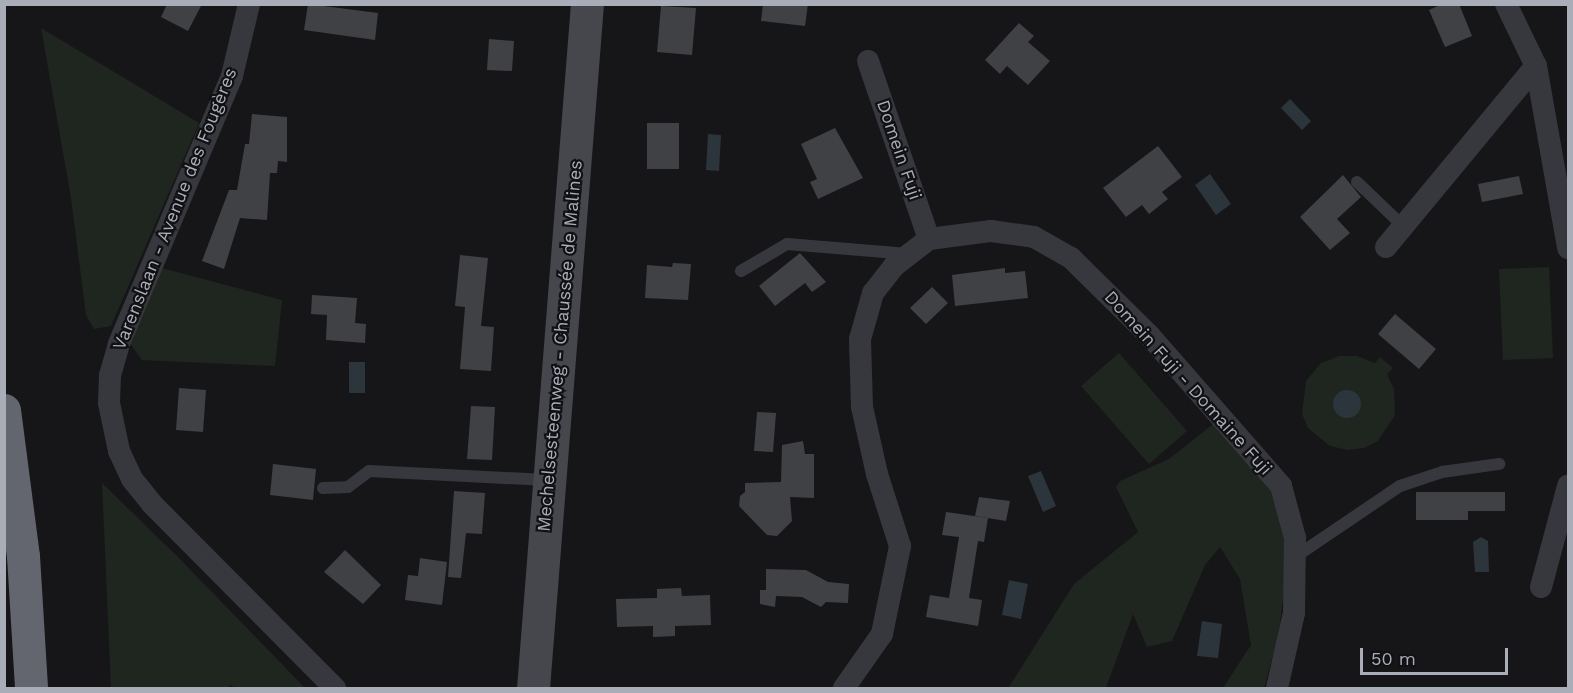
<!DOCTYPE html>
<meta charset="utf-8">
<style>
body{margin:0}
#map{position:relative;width:1573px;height:693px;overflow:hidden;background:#161618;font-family:"Work Sans",sans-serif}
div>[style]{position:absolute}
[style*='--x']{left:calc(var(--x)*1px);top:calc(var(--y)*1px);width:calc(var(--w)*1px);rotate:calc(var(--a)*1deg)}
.green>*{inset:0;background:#1e261f}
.water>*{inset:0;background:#2c353c}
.round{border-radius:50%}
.building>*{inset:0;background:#404145}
.service>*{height:12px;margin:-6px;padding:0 6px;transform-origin:6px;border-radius:6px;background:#37383d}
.minor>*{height:22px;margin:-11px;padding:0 11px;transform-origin:11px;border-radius:11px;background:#37383d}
.secondary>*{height:33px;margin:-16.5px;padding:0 16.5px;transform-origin:16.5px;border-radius:16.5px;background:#45474d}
.motorway>*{height:33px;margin:-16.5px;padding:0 16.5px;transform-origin:16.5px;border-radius:16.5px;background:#63666e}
span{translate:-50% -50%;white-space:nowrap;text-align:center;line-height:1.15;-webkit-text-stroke:4.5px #111113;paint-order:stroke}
.street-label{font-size:18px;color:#a8adb8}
.frame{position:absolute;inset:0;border:6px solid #a8adb8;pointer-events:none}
.scale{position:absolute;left:1360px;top:648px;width:148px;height:27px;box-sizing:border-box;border:3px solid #a8adb8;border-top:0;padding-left:8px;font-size:18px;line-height:21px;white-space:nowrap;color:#a8adb8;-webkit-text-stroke:4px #111113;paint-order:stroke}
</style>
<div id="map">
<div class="green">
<div style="clip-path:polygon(41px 28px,199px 123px,111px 326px,94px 329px,86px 315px,71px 198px)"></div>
<div style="clip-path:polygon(158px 267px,282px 300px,275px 366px,142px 360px,129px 342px)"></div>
<div style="clip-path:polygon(1549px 267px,1553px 358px,1503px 360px,1499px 269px)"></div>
<div style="clip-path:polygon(1119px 353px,1187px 431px,1149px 464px,1081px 386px)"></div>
<div style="clip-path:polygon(1340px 356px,1357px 356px,1375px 363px,1380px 357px,1393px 368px,1387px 374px,1394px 389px,1395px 415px,1378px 441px,1364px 448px,1348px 450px,1330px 446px,1308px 428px,1302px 414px,1306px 381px,1321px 363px)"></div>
<div style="clip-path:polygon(1213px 424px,1276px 490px,1290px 547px,1278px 637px,1264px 688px,1223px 688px,1251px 645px,1240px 579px,1220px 547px,1205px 565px,1172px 641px,1147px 647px,1133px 614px,1106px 688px,1009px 687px,1074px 584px,1138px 532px,1116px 487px,1120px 481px,1169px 459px)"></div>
<div style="clip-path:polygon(102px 483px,180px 559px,305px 688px,236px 688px,230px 685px,228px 688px,111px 688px)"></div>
</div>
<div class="water">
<div style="clip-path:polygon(1290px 99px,1311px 121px,1302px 130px,1281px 108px)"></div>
<div style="clip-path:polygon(708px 134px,721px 135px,719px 171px,706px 170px)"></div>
<div style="clip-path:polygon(1210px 174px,1231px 204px,1216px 215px,1195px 185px)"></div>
<div style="clip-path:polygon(349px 362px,365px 362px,365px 393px,349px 393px)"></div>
<div class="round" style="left:1333px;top:390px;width:28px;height:28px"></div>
<div style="clip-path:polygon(1041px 471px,1056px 506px,1043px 512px,1028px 476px)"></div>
<div style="clip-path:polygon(1481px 537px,1488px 541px,1489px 572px,1475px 572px,1473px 542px)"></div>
<div style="clip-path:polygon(1009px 580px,1028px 584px,1021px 619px,1002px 615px)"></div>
<div style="clip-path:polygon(1202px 621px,1222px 624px,1218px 658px,1197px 656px)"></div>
</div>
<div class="building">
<div style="clip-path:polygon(167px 4px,202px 4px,188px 31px,161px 17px)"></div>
<div style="clip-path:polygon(308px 4px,378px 13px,375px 40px,304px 30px)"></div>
<div style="clip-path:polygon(763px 4px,808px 4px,805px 26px,761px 21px)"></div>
<div style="clip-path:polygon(1442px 4px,1459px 4px,1472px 36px,1445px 47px,1429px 10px)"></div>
<div style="clip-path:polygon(661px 6px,696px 8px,692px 55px,657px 52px)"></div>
<div style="clip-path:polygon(1019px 23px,1034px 36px,1028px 42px,1050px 61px,1028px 85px,1007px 66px,1000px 74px,985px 60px)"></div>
<div style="clip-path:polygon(489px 39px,514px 41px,512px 71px,487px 70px)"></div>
<div style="clip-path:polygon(252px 114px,287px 117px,287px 162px,278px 161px,277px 173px,270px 173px,267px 220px,240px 218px,224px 269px,202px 261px,229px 190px,237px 190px,245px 144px,249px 144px)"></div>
<div style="clip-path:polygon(647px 123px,679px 123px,679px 169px,647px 169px)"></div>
<div style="clip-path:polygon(835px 128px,863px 178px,818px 199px,810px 182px,817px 179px,801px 144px)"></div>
<div style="clip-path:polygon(1158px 146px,1182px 177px,1162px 192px,1168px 199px,1149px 214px,1142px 205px,1126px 217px,1103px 188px)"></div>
<div style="clip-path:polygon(1343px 175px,1361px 197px,1337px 219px,1350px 233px,1330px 250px,1300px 217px)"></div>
<div style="clip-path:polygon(1519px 176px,1523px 194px,1482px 202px,1478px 184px)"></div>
<div style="clip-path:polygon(800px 253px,826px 282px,812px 292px,805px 283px,775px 306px,759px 286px)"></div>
<div style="clip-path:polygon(460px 255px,488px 258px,481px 326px,494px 327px,491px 371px,460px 369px,465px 307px,455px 306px)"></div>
<div style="clip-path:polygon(673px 263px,691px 264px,688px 300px,645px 298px,647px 265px,672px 267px)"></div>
<div style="clip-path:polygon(1005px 268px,1005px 273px,1025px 271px,1028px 298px,955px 306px,952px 275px)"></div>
<div style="clip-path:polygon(932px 287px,948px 303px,926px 324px,910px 308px)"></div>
<div style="clip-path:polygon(312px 295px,357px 298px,355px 323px,366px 324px,365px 343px,326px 340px,327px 315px,311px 314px)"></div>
<div style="clip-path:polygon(1395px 314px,1436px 349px,1419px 369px,1378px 334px)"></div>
<div style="clip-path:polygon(179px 388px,206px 390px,203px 432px,176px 430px)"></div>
<div style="clip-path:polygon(471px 406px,495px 407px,492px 460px,467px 459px)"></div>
<div style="clip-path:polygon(757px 412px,776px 413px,773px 452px,754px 451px)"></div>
<div style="clip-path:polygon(803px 441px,805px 454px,814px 454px,814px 498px,790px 497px,792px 521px,777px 536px,767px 535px,739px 506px,740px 496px,745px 492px,745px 483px,781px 482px,782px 445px)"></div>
<div style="clip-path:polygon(273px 464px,316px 469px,313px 500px,270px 495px)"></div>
<div style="clip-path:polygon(454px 491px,485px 493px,482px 534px,466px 533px,461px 578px,448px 577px)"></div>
<div style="clip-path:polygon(1416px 492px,1505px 492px,1505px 511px,1468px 511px,1468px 520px,1416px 520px)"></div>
<div style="clip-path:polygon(979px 497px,1010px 501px,1006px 521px,975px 516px)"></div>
<div style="clip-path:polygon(946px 512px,988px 518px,984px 542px,978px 541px,969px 598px,982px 600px,978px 626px,926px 617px,930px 595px,949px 598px,959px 537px,942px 535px)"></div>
<div style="clip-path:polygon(345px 550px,381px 585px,363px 604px,324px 572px)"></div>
<div style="clip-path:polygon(420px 558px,447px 562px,442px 605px,405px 600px,408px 575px,418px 576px)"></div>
<div style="clip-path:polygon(766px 569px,806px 570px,828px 582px,849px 584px,848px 603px,826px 602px,821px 607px,802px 597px,776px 596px,775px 607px,760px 604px,760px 590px,766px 590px)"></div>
<div style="clip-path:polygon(681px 588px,682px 596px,710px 595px,711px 625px,675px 626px,675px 636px,653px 637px,653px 626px,617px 627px,616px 599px,657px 598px,657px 589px)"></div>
</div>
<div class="service">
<div style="--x:1357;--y:182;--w:64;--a:43.7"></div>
<div style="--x:741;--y:271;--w:53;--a:-30.4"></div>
<div style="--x:787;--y:244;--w:122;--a:4.7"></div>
<div style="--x:323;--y:488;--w:25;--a:-2"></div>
<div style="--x:348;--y:487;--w:26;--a:-37"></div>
<div style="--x:369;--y:471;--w:178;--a:2.9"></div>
<div style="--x:1295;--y:557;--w:127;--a:-34.1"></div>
<div style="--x:1400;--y:486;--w:44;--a:-18.4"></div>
<div style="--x:1442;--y:472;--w:58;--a:-8"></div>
</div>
<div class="minor">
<div style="--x:249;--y:4;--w:74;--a:103.3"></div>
<div style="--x:232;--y:76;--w:291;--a:112.9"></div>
<div style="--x:119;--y:344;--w:32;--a:106"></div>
<div style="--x:110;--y:375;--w:28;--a:92"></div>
<div style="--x:109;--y:403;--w:49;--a:78.2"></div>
<div style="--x:119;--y:451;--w:31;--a:65"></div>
<div style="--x:132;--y:479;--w:32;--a:51"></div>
<div style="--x:152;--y:504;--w:260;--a:45.2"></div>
<div style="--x:1506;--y:4;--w:69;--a:64.2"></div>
<div style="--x:1536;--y:66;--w:185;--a:80"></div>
<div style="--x:868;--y:61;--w:188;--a:71.1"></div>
<div style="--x:1386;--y:247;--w:235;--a:-50.4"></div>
<div style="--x:1541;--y:587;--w:105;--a:-75"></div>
<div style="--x:844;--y:688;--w:66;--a:-54.9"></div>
<div style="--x:882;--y:634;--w:90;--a:-78.4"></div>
<div style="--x:900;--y:546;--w:76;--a:-107.7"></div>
<div style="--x:877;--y:474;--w:69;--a:-102.6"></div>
<div style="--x:862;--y:407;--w:68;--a:-91.7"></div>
<div style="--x:860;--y:339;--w:48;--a:-74.2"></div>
<div style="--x:873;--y:293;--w:34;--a:-52"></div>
<div style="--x:894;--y:266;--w:44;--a:-37.6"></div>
<div style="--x:929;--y:239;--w:63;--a:-7.4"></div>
<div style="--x:991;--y:231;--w:43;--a:7.9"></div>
<div style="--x:1034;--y:237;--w:43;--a:29.6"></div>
<div style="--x:1071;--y:258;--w:110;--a:44.6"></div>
<div style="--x:1149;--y:335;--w:201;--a:48.8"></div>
<div style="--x:1281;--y:486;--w:54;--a:74.9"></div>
<div style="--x:1295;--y:538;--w:75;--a:90.8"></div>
<div style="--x:1294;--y:613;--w:77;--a:102.8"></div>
</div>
<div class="secondary">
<div style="--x:533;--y:688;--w:686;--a:-85.49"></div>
</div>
<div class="motorway">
<div style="--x:4;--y:410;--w:147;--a:82.6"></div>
<div style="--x:23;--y:556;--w:132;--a:86.5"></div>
</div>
<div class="street-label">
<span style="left:899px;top:150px;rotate:71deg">Domein Fuji</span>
<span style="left:175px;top:209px;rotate:-68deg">Varenslaan - Avenue des Fougères</span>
<span style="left:560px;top:346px;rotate:-85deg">Mechelsesteenweg - Chaussée de Malines</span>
<span style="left:1188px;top:383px;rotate:48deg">Domein Fuji - Domaine Fuji</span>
</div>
<div class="frame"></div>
<div class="scale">50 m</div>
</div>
